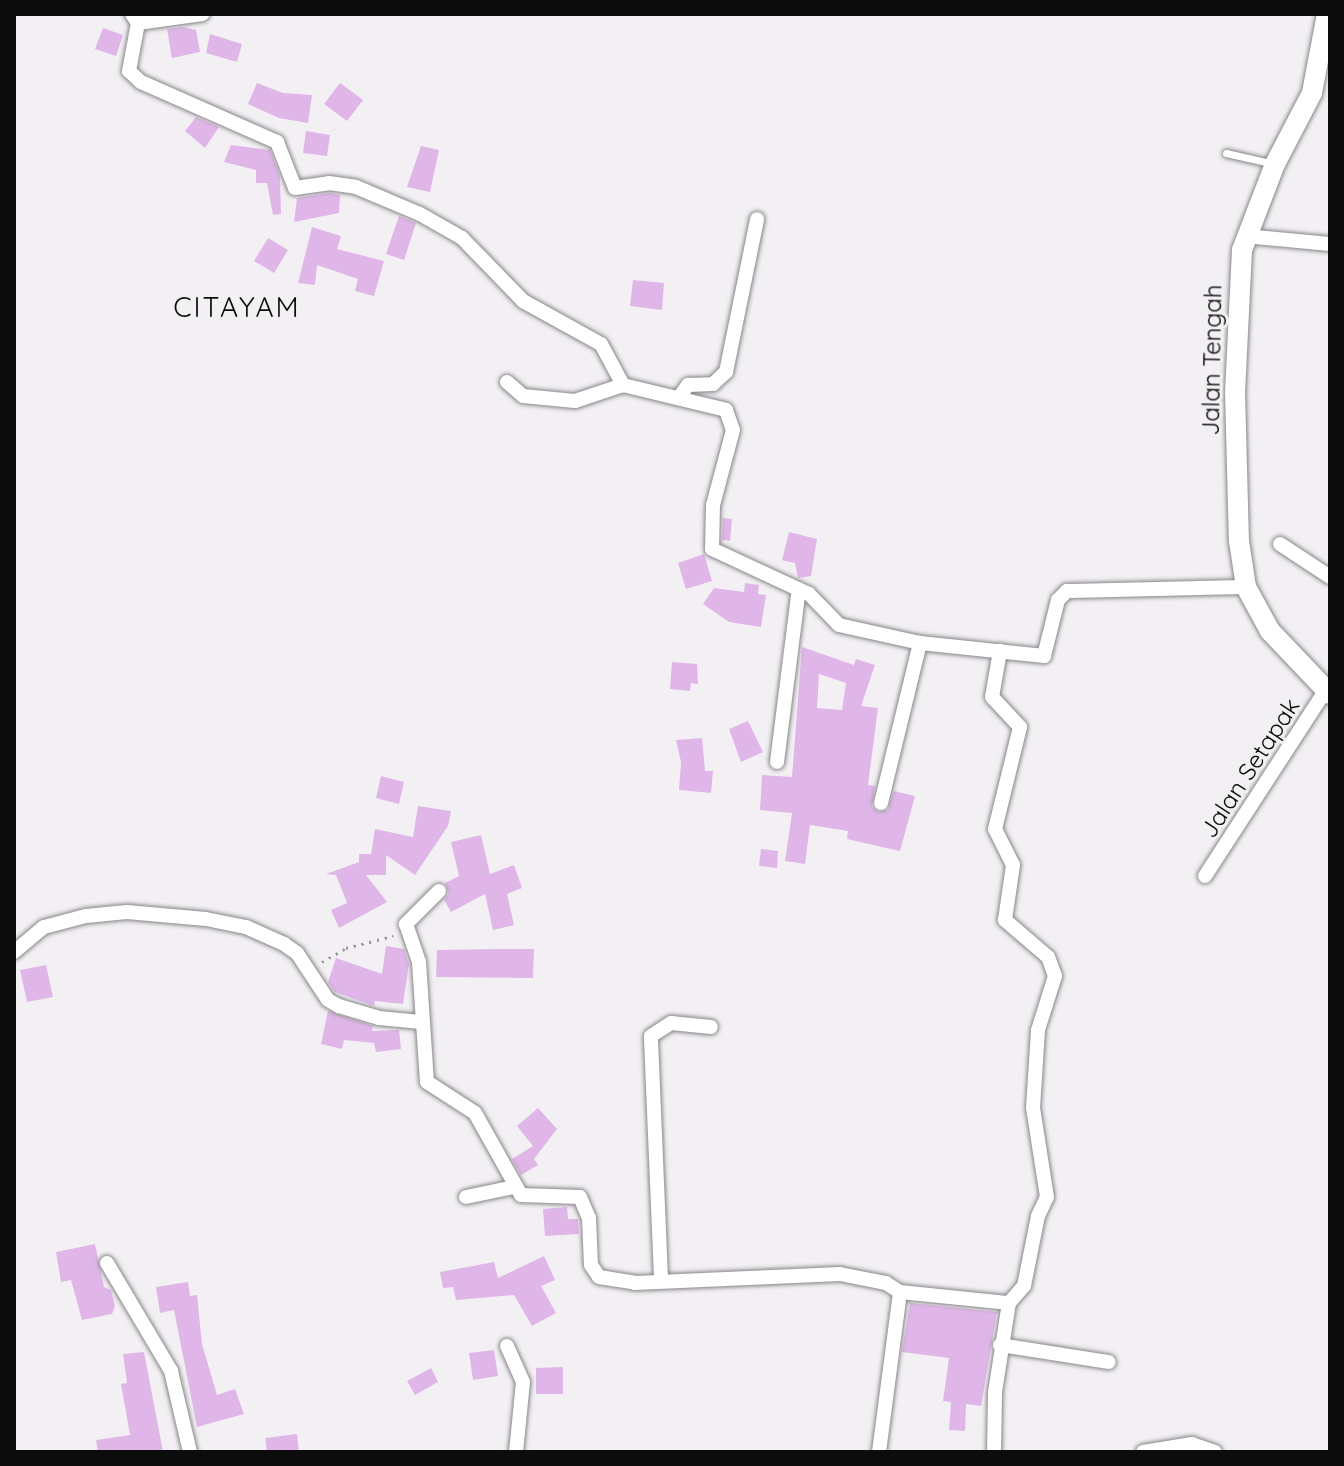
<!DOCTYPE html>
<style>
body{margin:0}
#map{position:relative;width:1344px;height:1466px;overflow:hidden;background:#f3f0f4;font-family:Quicksand,sans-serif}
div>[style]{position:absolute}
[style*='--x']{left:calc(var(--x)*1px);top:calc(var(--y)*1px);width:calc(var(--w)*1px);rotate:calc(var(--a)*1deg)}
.building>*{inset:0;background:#e0b6e9}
.path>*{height:3px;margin-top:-1.5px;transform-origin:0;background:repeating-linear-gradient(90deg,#989699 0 2px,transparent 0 8px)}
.roads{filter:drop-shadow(0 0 2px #888689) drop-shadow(0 0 2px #888689)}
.service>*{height:7px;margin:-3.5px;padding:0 3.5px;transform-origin:3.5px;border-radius:3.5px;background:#fff}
.minor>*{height:14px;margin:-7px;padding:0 7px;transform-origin:7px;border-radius:7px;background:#fff}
.secondary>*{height:20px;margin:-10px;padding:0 10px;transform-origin:10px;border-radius:10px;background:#fff}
span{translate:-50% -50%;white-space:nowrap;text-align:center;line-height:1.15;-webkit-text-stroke:6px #f3f0f4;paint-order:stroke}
.street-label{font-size:24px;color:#0d0c0d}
.quarter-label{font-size:28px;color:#0d0c0d;letter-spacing:2px}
.frame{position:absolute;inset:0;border:16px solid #0d0c0d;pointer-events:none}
</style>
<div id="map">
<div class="building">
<div style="clip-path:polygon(183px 27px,196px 30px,200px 52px,172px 58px,167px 29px)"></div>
<div style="clip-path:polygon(103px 28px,123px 35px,116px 56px,95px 49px)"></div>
<div style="clip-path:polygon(210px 34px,242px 44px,237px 62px,206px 53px)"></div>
<div style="clip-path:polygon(257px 83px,283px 93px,312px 95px,308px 123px,279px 118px,248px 104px)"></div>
<div style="clip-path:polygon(340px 83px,363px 100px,347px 121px,324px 104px)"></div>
<div style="clip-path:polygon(196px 117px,219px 127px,205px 148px,185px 131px)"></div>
<div style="clip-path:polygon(306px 131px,330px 135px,327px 156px,303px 153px)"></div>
<div style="clip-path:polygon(231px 145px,270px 150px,280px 176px,281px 214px,273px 215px,267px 183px,256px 183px,256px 170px,224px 162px)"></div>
<div style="clip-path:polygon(421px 146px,439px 150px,430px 192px,407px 187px)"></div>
<div style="clip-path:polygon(329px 193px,340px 195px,339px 213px,294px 222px,297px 198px)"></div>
<div style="clip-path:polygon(399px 216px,416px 223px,404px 260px,386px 254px)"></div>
<div style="clip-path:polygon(312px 227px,341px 236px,337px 249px,384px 261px,374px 296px,355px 291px,358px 279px,317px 265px,315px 285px,298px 283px)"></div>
<div style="clip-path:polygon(268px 238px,288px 250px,274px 273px,254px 261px)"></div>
<div style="clip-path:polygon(633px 280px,664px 283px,662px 310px,630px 306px)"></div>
<div style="clip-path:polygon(723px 518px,732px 519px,730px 541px,722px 540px)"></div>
<div style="clip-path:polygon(789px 532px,817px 539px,811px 576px,798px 578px,795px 563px,782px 560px)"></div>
<div style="clip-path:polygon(704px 554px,712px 581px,686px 589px,678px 563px)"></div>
<div style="clip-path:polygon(745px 583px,759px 585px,758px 594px,766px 595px,761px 627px,729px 622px,703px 604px,714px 588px,744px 592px)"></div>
<div style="clip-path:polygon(evenodd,802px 647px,854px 665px,856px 659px,875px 665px,861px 706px,878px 708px,868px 785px,875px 786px,872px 807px,878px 812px,888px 810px,894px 791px,915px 796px,900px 851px,847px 839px,848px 831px,810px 825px,805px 864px,785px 861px,792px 813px,760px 810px,762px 775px,792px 777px,802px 647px,819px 674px,846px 683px,842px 710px,817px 708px,819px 674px)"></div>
<div style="clip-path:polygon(672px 662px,697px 664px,698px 684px,691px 683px,690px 691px,670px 689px)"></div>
<div style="clip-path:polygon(748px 721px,763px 752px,741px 762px,729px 729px)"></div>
<div style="clip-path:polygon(702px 738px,705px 771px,713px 771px,711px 793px,679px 790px,681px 762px,676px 740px)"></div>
<div style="clip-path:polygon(381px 776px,404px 782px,399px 804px,376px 798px)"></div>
<div style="clip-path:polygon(418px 806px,451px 811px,448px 826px,415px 875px,386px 855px,386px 875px,366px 875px,387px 902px,339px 928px,331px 910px,347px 903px,336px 875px,326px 874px,359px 862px,359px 854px,371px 854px,375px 829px,413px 837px)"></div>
<div style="clip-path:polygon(481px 835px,490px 874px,514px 865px,522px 888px,507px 894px,514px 925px,493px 930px,485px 894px,451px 912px,444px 900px,449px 893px,445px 883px,459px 876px,451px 842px)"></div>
<div style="clip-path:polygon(761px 849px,778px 851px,777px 868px,759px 866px)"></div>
<div style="clip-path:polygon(386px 946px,404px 949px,409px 964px,403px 1004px,375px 1001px,374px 1006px,335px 992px,328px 982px,336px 958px,382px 974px)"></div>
<div style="clip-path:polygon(497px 949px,534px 949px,533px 978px,436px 977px,437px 950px)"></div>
<div style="clip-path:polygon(46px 965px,53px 997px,27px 1002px,20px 970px)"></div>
<div style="clip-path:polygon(328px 1011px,373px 1026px,372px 1031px,399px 1030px,401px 1049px,376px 1052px,374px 1043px,344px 1040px,342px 1049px,321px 1044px)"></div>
<div style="clip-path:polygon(538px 1108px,557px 1129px,534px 1159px,538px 1165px,521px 1175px,512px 1159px,533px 1146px,517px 1126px)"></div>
<div style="clip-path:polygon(567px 1207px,568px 1219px,578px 1219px,579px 1234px,545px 1236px,543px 1209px)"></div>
<div style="clip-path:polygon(95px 1244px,104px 1287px,111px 1290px,115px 1306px,112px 1314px,82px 1320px,71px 1280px,61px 1282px,56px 1252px)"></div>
<div style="clip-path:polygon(544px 1256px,555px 1280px,541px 1286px,556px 1313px,532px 1326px,514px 1295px,456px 1300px,453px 1287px,443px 1288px,440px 1272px,494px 1262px,498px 1278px)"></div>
<div style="clip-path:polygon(188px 1282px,190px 1296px,197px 1295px,202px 1344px,217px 1395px,235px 1389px,244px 1414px,197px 1427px,174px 1310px,160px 1313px,156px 1287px)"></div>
<div style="clip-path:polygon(910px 1303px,997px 1312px,981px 1406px,966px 1404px,965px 1431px,949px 1430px,951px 1402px,943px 1401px,949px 1358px,902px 1352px)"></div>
<div style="clip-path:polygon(494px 1350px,498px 1376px,473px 1380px,469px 1353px)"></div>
<div style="clip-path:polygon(144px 1352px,163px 1452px,98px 1452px,96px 1440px,130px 1435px,121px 1384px,127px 1383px,123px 1354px)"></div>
<div style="clip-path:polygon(563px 1367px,563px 1394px,536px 1394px,536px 1368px)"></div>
<div style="clip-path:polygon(431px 1368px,438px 1382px,415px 1395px,407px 1381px)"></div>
<div style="clip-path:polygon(297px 1434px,299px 1452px,267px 1452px,265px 1438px)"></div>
</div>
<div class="path">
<div style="--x:322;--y:962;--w:28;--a:-30"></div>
<div style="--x:346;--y:948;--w:49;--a:-14.3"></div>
</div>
<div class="roads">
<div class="service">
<div style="--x:1226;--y:153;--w:49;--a:12.9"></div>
</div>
<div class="minor">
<div style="--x:132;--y:14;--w:11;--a:56"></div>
<div style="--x:138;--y:23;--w:49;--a:100.6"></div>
<div style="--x:129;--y:71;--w:16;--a:43"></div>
<div style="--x:141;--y:82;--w:149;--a:23.8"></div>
<div style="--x:277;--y:142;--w:49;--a:68.6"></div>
<div style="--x:295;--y:188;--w:34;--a:-8"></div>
<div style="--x:329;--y:183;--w:27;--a:8"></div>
<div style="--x:356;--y:187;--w:69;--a:22.9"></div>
<div style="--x:420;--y:214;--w:48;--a:29.7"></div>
<div style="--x:462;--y:238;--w:88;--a:45.9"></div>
<div style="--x:523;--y:301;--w:89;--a:28.9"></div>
<div style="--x:601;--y:344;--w:47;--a:61.8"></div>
<div style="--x:623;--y:385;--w:106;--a:13.6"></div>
<div style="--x:726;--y:410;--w:21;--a:71"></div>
<div style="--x:733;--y:430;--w:78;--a:104.9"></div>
<div style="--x:713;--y:505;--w:44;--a:91.3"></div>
<div style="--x:712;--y:549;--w:107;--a:24.9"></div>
<div style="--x:809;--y:594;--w:43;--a:45.9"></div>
<div style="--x:839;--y:625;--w:83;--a:12.5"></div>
<div style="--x:920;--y:643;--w:125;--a:6"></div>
<div style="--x:1044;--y:656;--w:58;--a:-76"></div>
<div style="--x:1058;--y:600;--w:13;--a:-45"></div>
<div style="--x:1067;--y:591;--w:179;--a:-1.3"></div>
<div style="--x:138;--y:23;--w:65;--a:-8"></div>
<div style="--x:1245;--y:236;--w:85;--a:5.4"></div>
<div style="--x:507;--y:382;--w:21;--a:41"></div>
<div style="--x:523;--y:396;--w:52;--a:5.5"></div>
<div style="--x:575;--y:401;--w:51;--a:-18.4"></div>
<div style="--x:680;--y:396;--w:14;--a:-54"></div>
<div style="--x:688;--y:385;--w:25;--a:-2"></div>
<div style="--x:713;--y:384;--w:18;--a:-43"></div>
<div style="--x:726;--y:372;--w:156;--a:-78.5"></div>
<div style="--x:1280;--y:544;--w:60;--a:33.4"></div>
<div style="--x:777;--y:762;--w:174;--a:-82.8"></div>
<div style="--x:881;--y:803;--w:165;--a:-76.3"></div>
<div style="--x:1205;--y:876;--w:228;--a:-57"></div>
<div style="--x:439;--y:891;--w:47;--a:135"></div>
<div style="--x:406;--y:924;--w:40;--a:71.1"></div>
<div style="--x:419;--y:962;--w:120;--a:86.2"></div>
<div style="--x:427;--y:1082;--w:57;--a:32.9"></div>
<div style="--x:475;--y:1113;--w:94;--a:60.7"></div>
<div style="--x:521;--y:1195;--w:59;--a:1.9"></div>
<div style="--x:580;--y:1197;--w:23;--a:67"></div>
<div style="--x:589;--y:1218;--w:47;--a:87.6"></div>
<div style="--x:591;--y:1265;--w:14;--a:56"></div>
<div style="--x:599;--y:1277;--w:36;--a:9"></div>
<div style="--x:635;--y:1283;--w:205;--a:-2.5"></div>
<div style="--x:840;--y:1274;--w:47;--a:11.1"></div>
<div style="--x:886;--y:1283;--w:17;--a:33"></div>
<div style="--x:900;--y:1292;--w:110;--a:5.8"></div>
<div style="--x:14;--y:952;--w:39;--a:-40"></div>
<div style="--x:44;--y:927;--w:43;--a:-14.7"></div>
<div style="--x:86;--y:916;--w:41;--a:-5.6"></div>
<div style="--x:127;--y:912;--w:79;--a:5.1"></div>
<div style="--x:206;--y:919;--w:41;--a:11.3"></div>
<div style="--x:246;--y:927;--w:42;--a:24.1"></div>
<div style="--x:284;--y:944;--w:16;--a:35"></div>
<div style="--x:297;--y:953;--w:56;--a:56.6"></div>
<div style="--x:328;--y:1000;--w:13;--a:29"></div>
<div style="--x:339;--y:1006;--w:42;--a:16.7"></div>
<div style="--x:379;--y:1018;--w:42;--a:5.4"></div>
<div style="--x:466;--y:1197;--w:49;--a:-11.8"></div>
<div style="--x:107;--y:1263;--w:126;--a:59.3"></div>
<div style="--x:171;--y:1371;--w:83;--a:76.8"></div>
<div style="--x:661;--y:1278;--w:242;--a:-92.4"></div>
<div style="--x:651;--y:1036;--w:24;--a:-33"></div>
<div style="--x:671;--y:1023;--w:40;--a:5.7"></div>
<div style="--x:1000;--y:1345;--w:110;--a:8.9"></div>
<div style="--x:507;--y:1346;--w:39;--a:66"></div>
<div style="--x:523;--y:1382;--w:70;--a:95.7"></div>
<div style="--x:879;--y:1452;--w:161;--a:-82.5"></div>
<div style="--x:994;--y:1452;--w:60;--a:-89"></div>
<div style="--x:995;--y:1392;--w:90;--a:-81.1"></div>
<div style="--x:1009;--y:1303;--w:23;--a:-49"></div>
<div style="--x:1024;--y:1286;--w:71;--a:-78.7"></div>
<div style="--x:1038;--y:1216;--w:21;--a:-65"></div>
<div style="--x:1047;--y:1197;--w:90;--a:-98.9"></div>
<div style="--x:1033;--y:1108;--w:78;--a:-86.3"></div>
<div style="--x:1038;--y:1030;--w:57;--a:-72.5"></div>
<div style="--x:1055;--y:976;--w:20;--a:-110"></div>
<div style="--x:1048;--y:957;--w:57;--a:-139.3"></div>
<div style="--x:1005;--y:920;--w:56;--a:-81.7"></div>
<div style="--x:1013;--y:865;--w:40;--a:-116.6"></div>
<div style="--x:995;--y:829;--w:105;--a:-76.2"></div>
<div style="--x:1020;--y:727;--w:41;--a:-133"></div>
<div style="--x:992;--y:697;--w:47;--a:-80.1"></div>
<div style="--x:1143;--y:1452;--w:50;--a:-9.3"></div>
<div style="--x:1192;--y:1444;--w:24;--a:19"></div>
</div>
<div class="secondary">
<div style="--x:1327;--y:14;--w:80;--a:100.8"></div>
<div style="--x:1312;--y:93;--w:80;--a:117.5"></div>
<div style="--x:1275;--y:164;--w:92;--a:111"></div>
<div style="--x:1242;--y:250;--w:141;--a:92.8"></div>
<div style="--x:1235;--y:391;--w:150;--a:88.5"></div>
<div style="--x:1239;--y:541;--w:47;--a:81.3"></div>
<div style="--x:1246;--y:587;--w:50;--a:61.4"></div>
<div style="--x:1270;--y:631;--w:87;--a:46.4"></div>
</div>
</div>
<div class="street-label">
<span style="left:1212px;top:360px;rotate:-89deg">Jalan Tengah</span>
<span style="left:1250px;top:768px;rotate:-57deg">Jalan Setapak</span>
</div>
<div class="quarter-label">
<span style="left:237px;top:307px">CITAYAM</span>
</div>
<div class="frame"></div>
</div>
